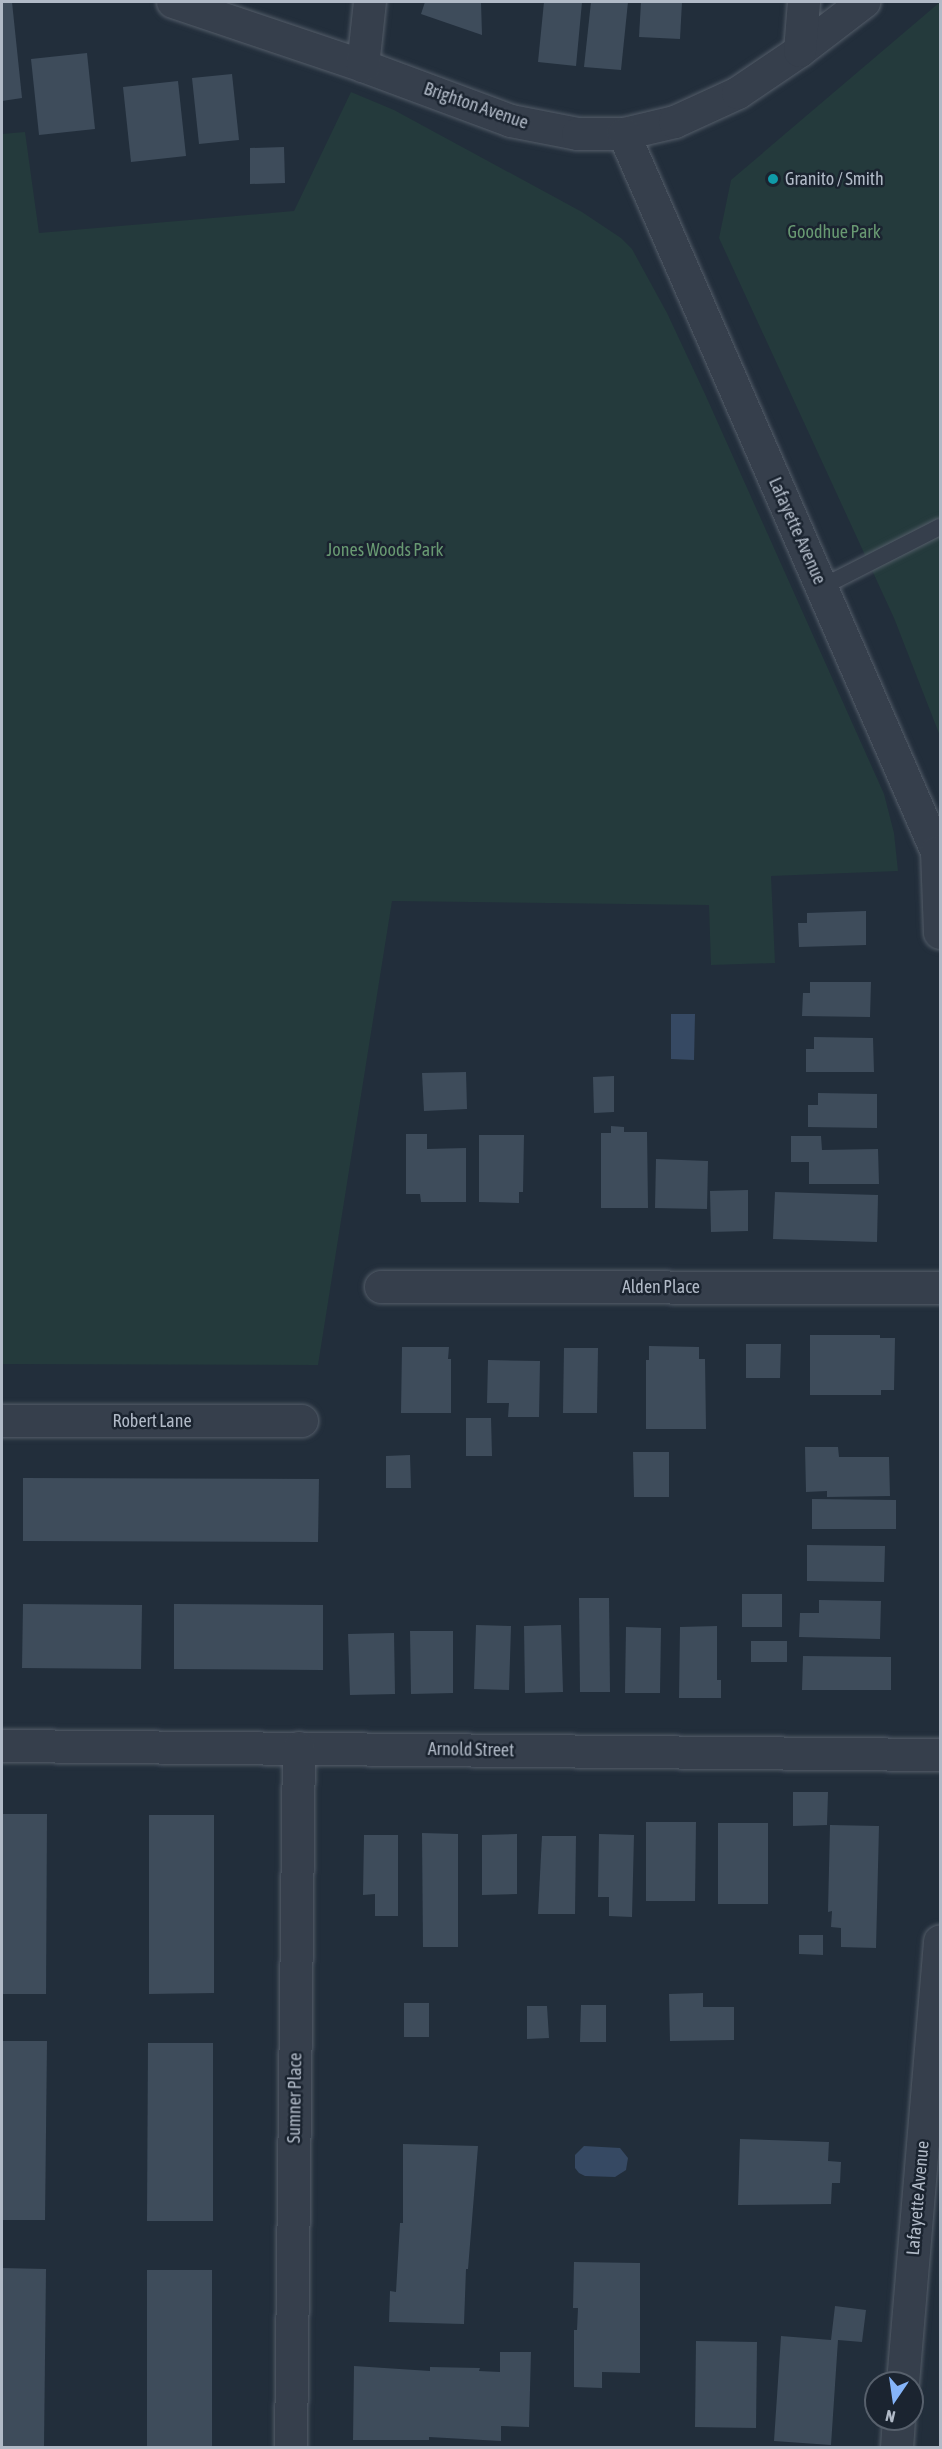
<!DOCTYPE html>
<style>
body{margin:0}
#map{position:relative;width:942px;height:2449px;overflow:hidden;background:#222e3b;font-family:"Asap Condensed",sans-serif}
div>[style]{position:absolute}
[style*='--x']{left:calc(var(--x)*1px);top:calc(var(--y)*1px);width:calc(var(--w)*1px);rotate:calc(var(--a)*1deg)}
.green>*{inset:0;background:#243a3c}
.water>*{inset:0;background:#364963}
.building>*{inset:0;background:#3e4c5b}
.roads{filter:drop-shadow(0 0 2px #545d69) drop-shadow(0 0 2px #545d69)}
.service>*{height:16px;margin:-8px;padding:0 8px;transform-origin:8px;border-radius:8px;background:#363f4c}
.minor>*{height:32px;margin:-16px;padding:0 16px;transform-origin:16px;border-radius:16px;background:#363f4c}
.dots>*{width:16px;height:16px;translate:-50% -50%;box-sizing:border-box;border:3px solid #1b2430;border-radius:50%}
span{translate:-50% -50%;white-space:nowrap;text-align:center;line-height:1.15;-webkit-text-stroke:5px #1b2430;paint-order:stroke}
.street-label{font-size:18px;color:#b1bac7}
.poi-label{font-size:18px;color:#b1bac7}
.left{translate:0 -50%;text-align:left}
.park-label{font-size:18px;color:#689972}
.frame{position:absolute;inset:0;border:3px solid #b1bac7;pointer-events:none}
.north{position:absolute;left:864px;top:2371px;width:60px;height:60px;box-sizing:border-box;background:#1b2430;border:2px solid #57606c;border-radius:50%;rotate:193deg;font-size:16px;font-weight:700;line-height:24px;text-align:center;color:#b1bac7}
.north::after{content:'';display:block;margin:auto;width:21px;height:27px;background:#85b4f9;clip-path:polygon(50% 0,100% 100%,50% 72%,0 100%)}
</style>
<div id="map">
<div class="green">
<div style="clip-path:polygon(940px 2px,940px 736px,894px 618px,719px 238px,731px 180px)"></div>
<div style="clip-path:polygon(351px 92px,394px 110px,582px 212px,621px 238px,632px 249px,667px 313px,705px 394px,884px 794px,894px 833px,898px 871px,771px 876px,775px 963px,711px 965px,709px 905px,392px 901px,318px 1365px,2px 1364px,2px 134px,25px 132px,39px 233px,294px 211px)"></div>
</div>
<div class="water">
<div style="clip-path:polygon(671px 1014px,695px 1014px,694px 1060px,671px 1059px)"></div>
<div style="clip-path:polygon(584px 2146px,620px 2148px,628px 2158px,626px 2170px,615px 2177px,585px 2176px,579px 2173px,575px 2168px,575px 2155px)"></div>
</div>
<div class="building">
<div style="clip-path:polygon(2px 2px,12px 2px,22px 98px,2px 101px)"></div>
<div style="clip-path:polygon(425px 2px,481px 2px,482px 35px,421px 14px)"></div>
<div style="clip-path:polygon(544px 2px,582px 2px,576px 66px,538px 62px)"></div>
<div style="clip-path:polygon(591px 2px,628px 2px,621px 70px,584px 67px)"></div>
<div style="clip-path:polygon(641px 2px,682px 2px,680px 39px,639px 37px)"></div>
<div style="clip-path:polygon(87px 53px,95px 129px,39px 135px,31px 59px)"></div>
<div style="clip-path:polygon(232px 74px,239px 140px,199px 144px,192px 78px)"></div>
<div style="clip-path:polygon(178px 81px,186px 156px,131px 162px,123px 87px)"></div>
<div style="clip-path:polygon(284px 147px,285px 183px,250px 184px,250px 148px)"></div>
<div style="clip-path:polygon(866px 911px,866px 945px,799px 947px,798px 923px,807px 923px,807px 913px)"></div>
<div style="clip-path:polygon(810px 982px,871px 982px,870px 1017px,802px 1016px,803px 993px,810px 993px)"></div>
<div style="clip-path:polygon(814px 1037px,873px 1038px,874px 1072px,806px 1072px,806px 1049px,814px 1049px)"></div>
<div style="clip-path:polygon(466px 1072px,467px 1109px,424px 1111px,422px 1073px)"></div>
<div style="clip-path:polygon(614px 1076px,614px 1112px,594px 1113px,593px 1077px)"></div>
<div style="clip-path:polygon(818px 1093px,877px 1094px,877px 1128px,808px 1127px,808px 1105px,818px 1105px)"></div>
<div style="clip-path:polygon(611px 1126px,624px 1127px,624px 1132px,647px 1132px,648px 1208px,601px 1208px,601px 1133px,611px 1133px)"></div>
<div style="clip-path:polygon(406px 1134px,427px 1134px,427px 1149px,466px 1148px,466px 1202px,421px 1202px,420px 1194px,406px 1194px)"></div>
<div style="clip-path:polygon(479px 1135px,524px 1135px,523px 1192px,519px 1192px,519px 1203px,479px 1202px)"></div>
<div style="clip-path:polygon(791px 1136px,821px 1136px,822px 1150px,878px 1149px,879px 1184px,809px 1184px,809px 1162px,791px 1162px)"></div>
<div style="clip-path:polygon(656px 1159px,708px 1161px,707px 1209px,655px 1208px)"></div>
<div style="clip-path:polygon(748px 1190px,748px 1231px,711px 1232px,710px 1191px)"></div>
<div style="clip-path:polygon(775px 1192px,878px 1195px,877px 1242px,773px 1239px)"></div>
<div style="clip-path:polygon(810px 1335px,880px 1335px,880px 1338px,895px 1338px,894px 1390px,881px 1390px,881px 1395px,810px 1395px)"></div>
<div style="clip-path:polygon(746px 1344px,781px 1344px,780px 1378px,746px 1378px)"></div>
<div style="clip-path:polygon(649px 1346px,699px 1347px,699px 1359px,705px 1359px,706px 1429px,646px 1429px,646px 1360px,649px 1360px)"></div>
<div style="clip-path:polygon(402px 1347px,449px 1347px,448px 1359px,451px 1359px,451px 1413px,401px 1413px)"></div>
<div style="clip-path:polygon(564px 1348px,598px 1348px,597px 1413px,563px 1413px)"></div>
<div style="clip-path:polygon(488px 1360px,540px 1361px,539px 1417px,508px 1417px,509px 1403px,487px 1403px)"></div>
<div style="clip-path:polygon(466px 1418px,491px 1418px,492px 1456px,466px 1456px)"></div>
<div style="clip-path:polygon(805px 1447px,838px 1447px,839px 1457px,889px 1457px,890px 1496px,827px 1497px,827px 1491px,806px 1492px)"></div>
<div style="clip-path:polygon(633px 1452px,669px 1452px,669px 1497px,634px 1497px)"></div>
<div style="clip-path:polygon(410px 1455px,411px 1488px,386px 1488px,386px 1456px)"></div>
<div style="clip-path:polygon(23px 1478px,319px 1479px,318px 1542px,23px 1541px)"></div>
<div style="clip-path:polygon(812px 1499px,896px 1500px,896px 1529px,812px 1529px)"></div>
<div style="clip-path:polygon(807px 1545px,885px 1546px,884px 1582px,807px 1581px)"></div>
<div style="clip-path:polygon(742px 1594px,782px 1594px,782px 1627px,742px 1627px)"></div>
<div style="clip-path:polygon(579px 1598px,609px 1598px,610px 1692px,580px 1692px)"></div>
<div style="clip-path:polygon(819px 1600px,881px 1601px,880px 1639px,799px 1637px,800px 1613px,819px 1613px)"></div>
<div style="clip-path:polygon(23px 1604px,142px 1605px,141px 1669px,22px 1668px)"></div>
<div style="clip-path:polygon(174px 1604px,323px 1605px,323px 1670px,174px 1669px)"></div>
<div style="clip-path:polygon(476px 1625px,511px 1626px,509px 1690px,474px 1689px)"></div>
<div style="clip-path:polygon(561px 1625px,563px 1692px,525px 1693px,524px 1626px)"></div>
<div style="clip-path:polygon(717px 1626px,717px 1680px,721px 1680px,721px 1698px,679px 1698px,680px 1627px)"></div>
<div style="clip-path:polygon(626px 1627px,661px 1628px,660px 1693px,625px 1693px)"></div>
<div style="clip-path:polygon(410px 1631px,453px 1631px,453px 1693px,411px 1694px)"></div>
<div style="clip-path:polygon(394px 1633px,395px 1694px,350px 1695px,348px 1634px)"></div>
<div style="clip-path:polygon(751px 1641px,787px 1641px,787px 1662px,751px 1662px)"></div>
<div style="clip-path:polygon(803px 1656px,891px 1657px,891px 1690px,802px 1690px)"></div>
<div style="clip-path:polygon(793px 1792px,828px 1792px,827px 1825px,793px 1826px)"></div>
<div style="clip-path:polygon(2px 1814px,47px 1814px,46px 1994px,2px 1994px)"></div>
<div style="clip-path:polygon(149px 1815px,214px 1815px,214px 1993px,149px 1994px)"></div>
<div style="clip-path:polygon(646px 1822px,696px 1822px,695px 1901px,646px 1901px)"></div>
<div style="clip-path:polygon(718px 1823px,768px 1823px,768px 1904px,718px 1904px)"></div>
<div style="clip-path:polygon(830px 1825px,879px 1826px,876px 1948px,841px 1947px,841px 1928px,831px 1927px,832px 1911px,828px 1912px)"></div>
<div style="clip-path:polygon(422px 1833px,458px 1834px,458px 1947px,423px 1947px)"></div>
<div style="clip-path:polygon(517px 1834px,517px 1894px,482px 1895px,482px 1835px)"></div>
<div style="clip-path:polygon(599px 1834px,634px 1835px,632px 1917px,609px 1916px,609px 1897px,598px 1897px)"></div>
<div style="clip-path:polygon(364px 1835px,398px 1835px,398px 1916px,375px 1916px,375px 1894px,363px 1895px)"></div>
<div style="clip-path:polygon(542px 1836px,576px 1836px,575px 1914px,538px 1914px)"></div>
<div style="clip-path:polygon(799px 1935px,823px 1935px,823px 1955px,799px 1954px)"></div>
<div style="clip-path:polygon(703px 1993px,703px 2007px,734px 2007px,734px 2040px,670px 2041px,669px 1994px)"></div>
<div style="clip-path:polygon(404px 2003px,429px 2003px,429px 2037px,404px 2037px)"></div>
<div style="clip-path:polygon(581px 2005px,606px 2005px,606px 2042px,580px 2042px)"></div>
<div style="clip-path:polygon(527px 2006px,547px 2006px,549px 2038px,527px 2039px)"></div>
<div style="clip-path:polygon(2px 2041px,47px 2041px,45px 2220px,2px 2220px)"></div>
<div style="clip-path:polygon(148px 2043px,213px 2043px,213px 2221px,147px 2221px)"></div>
<div style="clip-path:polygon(740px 2139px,829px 2142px,828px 2161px,841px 2162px,840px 2183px,832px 2183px,831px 2204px,738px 2205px)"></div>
<div style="clip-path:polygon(403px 2144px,478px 2146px,468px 2269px,466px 2269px,464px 2324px,389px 2322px,390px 2291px,396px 2292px,400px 2223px,403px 2223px)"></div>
<div style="clip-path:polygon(574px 2262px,640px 2263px,640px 2373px,602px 2372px,602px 2388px,574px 2387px,574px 2330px,577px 2330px,578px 2308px,573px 2308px)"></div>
<div style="clip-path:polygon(2px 2268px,46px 2269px,44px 2446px,2px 2446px)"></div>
<div style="clip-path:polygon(147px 2270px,212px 2270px,212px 2447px,147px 2447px)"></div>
<div style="clip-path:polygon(835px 2306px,866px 2310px,862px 2342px,838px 2340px,831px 2445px,774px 2441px,781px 2336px,831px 2340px)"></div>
<div style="clip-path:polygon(696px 2341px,757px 2342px,756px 2428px,695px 2427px)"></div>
<div style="clip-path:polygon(500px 2352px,531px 2352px,529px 2427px,501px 2426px,501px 2441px,429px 2437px,429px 2440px,353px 2440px,354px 2366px,430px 2371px,430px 2367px,480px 2368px,479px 2371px,500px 2372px)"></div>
</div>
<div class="roads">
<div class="service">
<div style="--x:822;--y:587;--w:132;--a:-27"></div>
</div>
<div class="minor">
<div style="--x:173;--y:2;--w:200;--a:18.6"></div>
<div style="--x:363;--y:66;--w:158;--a:20.4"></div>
<div style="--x:511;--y:121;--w:68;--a:11"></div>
<div style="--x:578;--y:134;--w:46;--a:0"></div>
<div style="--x:624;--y:134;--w:52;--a:-13.2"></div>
<div style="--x:675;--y:122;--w:69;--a:-24.7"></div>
<div style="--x:738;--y:93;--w:75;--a:-34.1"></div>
<div style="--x:800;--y:51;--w:81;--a:-37.4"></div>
<div style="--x:800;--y:51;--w:49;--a:-85.3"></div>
<div style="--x:363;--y:66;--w:64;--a:-83.8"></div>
<div style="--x:624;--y:134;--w:783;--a:66.45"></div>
<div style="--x:937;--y:852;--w:81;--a:87.9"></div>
<div style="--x:381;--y:1287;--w:559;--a:0.1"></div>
<div style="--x:2;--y:1421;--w:300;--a:0"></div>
<div style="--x:2;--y:1746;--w:938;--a:0.55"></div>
<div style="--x:903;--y:2383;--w:443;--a:-85.2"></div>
<div style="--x:291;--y:2448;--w:700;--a:-89.35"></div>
<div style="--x:897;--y:2448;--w:29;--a:-86"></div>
</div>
</div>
<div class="dots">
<div style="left:773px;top:179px;background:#0f9aa8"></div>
</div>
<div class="street-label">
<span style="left:476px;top:106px;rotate:19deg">Brighton Avenue</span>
<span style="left:797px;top:531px;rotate:66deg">Lafayette Avenue</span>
<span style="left:661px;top:1287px">Alden Place</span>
<span style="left:152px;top:1421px">Robert Lane</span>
<span style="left:471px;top:1750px;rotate:1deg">Arnold Street</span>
<span style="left:295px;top:2098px;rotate:-89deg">Sumner Place</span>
<span style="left:918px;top:2198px;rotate:-85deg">Lafayette Avenue</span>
</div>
<div class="poi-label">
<span class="left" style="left:785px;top:179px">Granito / Smith</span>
</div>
<div class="park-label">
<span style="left:834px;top:232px">Goodhue Park</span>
<span style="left:385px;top:550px">Jones Woods Park</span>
</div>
<div class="frame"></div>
<div class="north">N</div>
</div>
